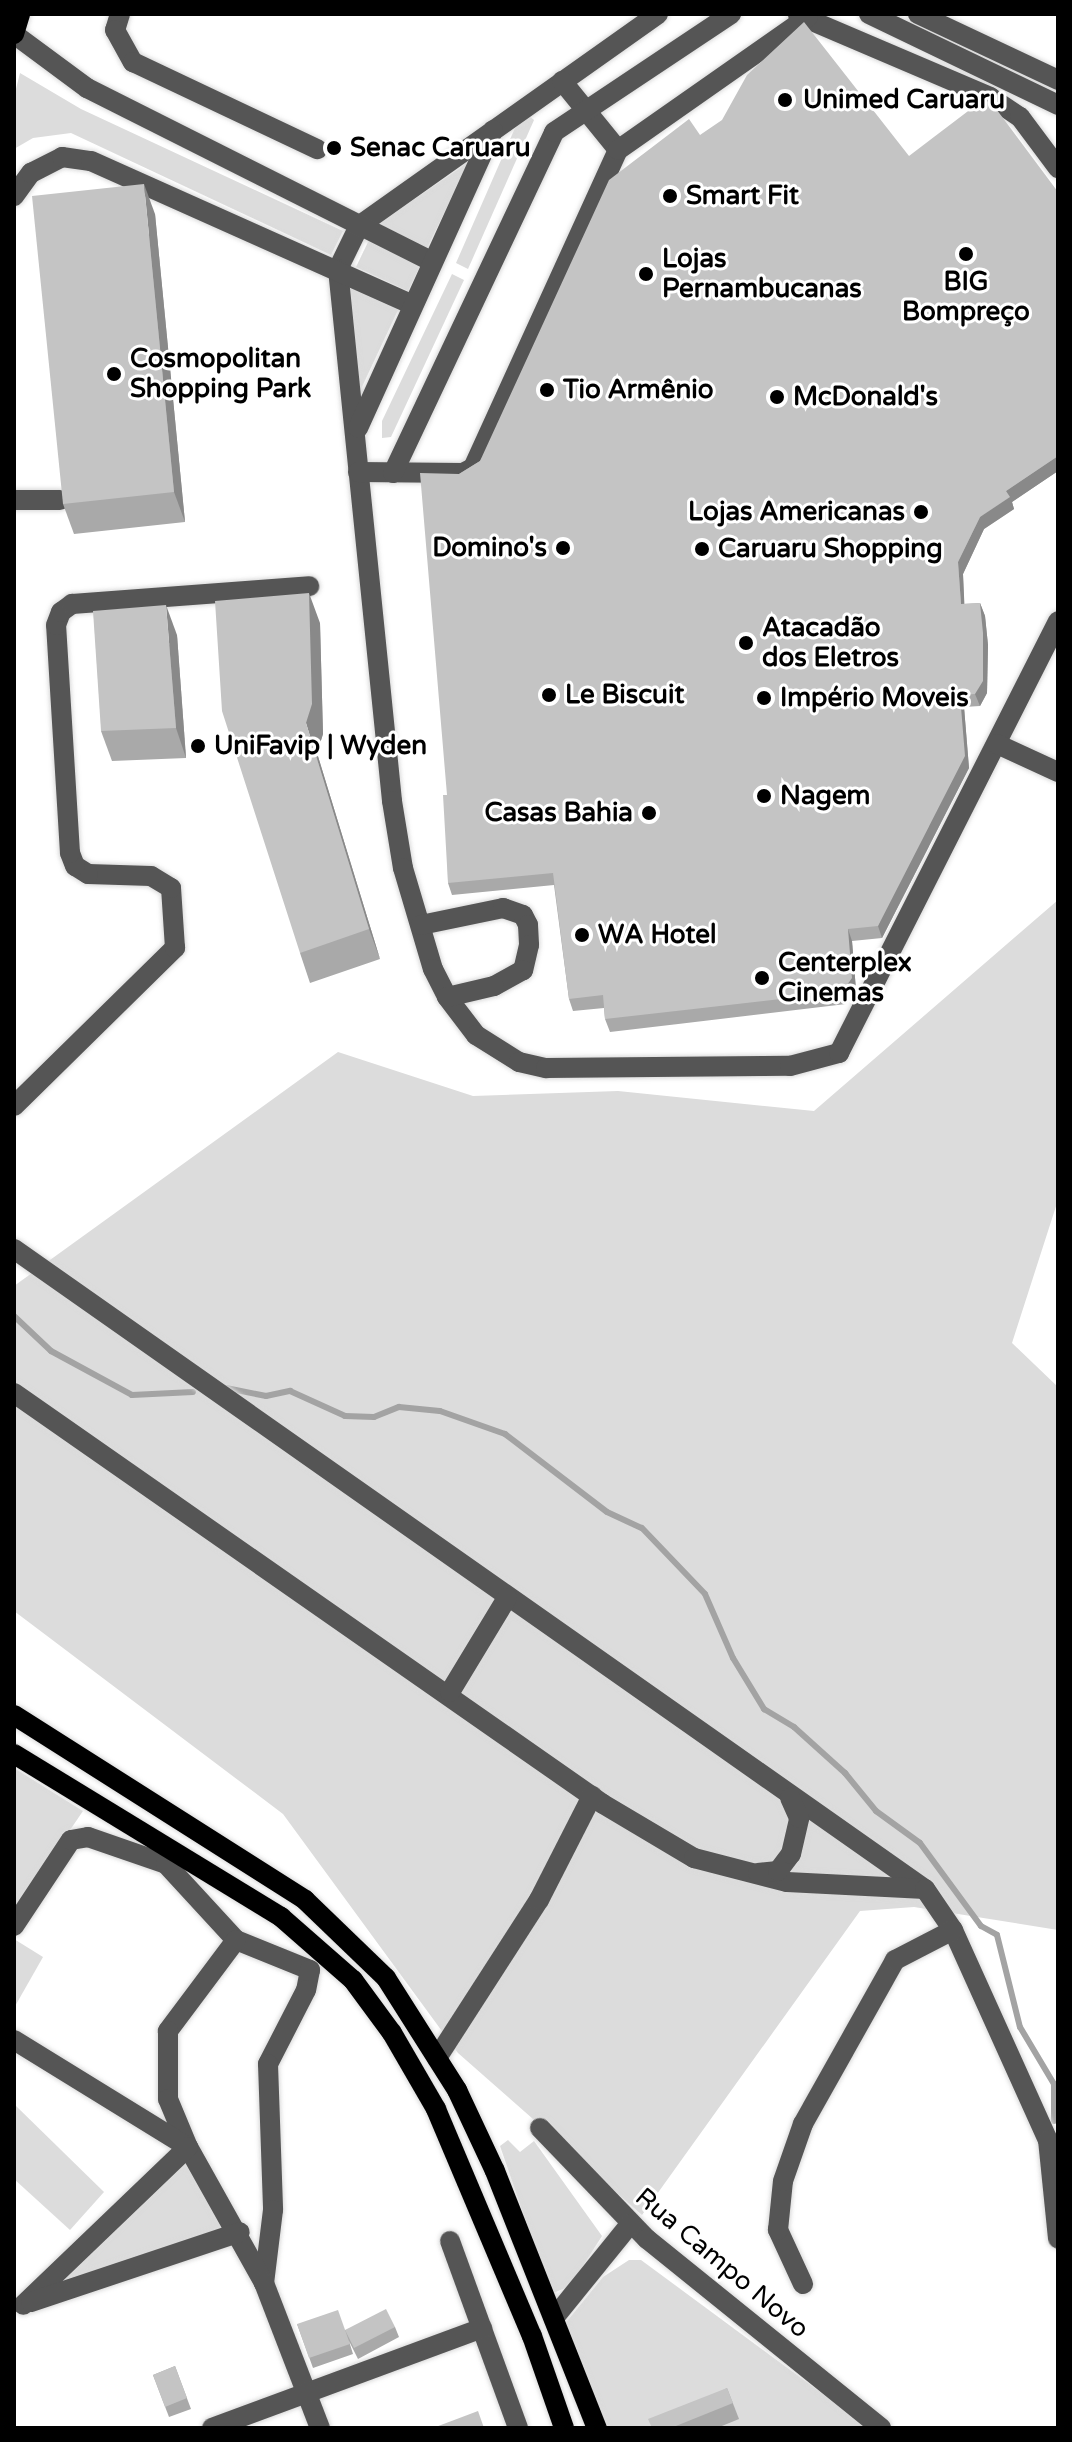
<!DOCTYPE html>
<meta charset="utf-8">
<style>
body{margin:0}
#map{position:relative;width:1072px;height:2442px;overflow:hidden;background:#fff;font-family:"Varela Round",sans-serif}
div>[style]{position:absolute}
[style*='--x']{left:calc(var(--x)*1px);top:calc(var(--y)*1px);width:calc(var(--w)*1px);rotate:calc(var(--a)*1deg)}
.green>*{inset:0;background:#dcdcdc}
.stream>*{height:6px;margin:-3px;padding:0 3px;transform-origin:3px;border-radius:3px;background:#a3a3a3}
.roads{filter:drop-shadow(0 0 2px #dbdbdb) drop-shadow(0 0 2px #dbdbdb)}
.minor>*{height:20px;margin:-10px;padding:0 10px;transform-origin:10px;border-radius:10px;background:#555}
.major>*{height:20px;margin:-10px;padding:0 10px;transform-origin:10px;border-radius:10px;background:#000}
.wall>*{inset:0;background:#a9a9a9}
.shaded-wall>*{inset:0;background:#898989}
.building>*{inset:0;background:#c4c4c4}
.dots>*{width:22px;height:22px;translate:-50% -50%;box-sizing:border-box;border:4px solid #fff;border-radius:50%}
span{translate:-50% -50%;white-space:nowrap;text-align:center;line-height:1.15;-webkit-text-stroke:6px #fff;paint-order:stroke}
.poi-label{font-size:26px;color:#000;font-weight:700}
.left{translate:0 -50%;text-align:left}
.right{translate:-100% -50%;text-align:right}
.street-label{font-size:26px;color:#000}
.frame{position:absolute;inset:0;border:16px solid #000;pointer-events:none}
</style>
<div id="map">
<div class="green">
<div style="clip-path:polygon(20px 73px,81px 109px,343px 231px,331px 255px,71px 133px,33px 138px,14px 149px,14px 97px)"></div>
<div style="clip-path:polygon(528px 115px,534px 120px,468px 269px,456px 263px,515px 128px)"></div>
<div style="clip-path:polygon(469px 162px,427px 248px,378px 224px)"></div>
<div style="clip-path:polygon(369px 240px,421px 264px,408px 291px,356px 267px)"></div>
<div style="clip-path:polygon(452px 274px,464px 280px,391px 437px,382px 438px,382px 421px)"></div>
<div style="clip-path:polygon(350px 284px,399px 308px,360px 391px)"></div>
<div style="clip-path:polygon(1058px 900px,1058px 1200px,1012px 1343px,1058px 1387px,1058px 1930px,914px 1907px,860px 1911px,642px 2215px,458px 2053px,283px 1814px,14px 1611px,14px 1286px,338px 1052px,473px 1096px,618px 1091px,814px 1111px)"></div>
<div style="clip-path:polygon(14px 1768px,83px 1811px,14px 1912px)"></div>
<div style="clip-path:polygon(14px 1939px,43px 1957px,14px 2008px)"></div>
<div style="clip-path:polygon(14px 2104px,104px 2192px,70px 2230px,14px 2179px)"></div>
<div style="clip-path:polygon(508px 2140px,520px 2152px,534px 2141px,602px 2236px,570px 2286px,551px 2294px,500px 2146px)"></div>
<div style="clip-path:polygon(186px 2157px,231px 2229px,44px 2286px)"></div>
<div style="clip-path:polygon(629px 2260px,641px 2260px,869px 2428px,597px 2428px,559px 2331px,603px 2277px)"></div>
</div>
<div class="stream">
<div style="--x:14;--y:1316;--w:51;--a:43.4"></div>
<div style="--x:51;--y:1351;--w:92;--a:28.5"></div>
<div style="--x:132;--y:1395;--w:61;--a:-2.8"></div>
<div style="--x:226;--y:1388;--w:41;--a:11.3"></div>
<div style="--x:266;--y:1396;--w:25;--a:-12"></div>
<div style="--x:290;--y:1391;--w:60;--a:24.4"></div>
<div style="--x:345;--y:1416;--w:29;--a:2"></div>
<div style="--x:374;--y:1417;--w:27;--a:-22"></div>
<div style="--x:399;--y:1407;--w:41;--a:5.6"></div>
<div style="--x:440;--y:1411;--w:69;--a:19.5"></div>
<div style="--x:505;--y:1434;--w:128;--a:37.4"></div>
<div style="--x:607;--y:1512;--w:38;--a:25"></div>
<div style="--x:642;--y:1528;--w:91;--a:46.3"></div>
<div style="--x:705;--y:1594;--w:70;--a:66.4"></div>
<div style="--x:733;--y:1658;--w:60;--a:58.7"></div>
<div style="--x:764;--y:1709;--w:35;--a:31"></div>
<div style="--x:794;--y:1727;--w:69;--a:42"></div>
<div style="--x:845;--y:1773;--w:49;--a:50.8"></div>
<div style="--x:876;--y:1811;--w:54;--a:36"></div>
<div style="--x:920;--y:1843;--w:103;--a:53.7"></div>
<div style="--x:981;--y:1926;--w:18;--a:29"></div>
<div style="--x:997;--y:1935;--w:95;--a:76"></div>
<div style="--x:1020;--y:2027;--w:66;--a:59.2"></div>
<div style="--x:1054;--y:2084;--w:37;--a:90"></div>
</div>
<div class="roads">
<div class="minor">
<div style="--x:120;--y:14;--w:17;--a:107"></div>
<div style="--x:115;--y:30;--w:37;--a:61"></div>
<div style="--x:133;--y:62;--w:204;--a:25.3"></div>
<div style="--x:658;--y:14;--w:367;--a:144.7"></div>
<div style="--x:359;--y:226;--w:48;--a:116"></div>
<div style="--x:338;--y:269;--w:535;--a:84.2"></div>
<div style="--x:392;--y:801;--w:68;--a:80.7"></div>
<div style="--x:403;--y:868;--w:105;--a:73.5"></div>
<div style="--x:433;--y:969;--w:31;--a:63"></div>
<div style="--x:447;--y:997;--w:48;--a:52.7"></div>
<div style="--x:476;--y:1035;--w:51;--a:32.1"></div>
<div style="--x:519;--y:1062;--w:28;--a:13"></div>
<div style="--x:546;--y:1068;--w:244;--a:-0.5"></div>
<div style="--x:790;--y:1066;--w:51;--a:-14.9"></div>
<div style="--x:839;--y:1053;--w:484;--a:-63.1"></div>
<div style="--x:869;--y:14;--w:210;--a:25.7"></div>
<div style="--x:918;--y:14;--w:155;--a:25.2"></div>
<div style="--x:798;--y:15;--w:209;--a:23.1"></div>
<div style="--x:990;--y:97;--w:36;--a:34"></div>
<div style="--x:1020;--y:117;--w:64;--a:53.3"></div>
<div style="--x:14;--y:34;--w:91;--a:36.5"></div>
<div style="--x:87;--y:88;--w:385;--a:26.7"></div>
<div style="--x:562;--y:81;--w:89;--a:50.9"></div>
<div style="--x:14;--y:196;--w:29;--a:-54"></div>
<div style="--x:31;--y:173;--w:35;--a:-27"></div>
<div style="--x:62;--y:157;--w:29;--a:8"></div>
<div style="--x:91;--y:161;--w:350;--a:24.1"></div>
<div style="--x:358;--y:428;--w:327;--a:-65.6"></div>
<div style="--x:358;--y:472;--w:105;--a:0.5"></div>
<div style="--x:463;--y:473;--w:11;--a:-27"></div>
<div style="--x:473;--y:468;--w:349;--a:-65.5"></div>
<div style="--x:618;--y:150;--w:232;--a:-35"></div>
<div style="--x:393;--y:473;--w:377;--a:-64.7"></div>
<div style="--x:554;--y:132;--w:213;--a:-33.7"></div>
<div style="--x:14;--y:500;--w:46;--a:0"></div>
<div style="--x:997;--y:744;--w:67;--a:24.7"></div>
<div style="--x:421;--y:925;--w:84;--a:-11.7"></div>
<div style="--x:503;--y:908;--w:21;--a:19"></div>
<div style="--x:523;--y:915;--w:11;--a:63"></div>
<div style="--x:528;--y:925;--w:20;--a:87"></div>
<div style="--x:529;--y:945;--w:26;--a:103"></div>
<div style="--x:523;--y:970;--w:33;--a:151"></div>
<div style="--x:494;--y:986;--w:48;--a:166.8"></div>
<div style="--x:14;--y:1106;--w:226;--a:-44.5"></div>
<div style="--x:175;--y:948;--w:60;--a:-93.8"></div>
<div style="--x:171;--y:888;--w:23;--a:-149"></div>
<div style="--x:151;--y:876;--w:63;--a:-178.2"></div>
<div style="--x:88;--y:874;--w:15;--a:-148"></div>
<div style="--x:75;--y:866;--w:14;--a:-111"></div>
<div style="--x:70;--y:853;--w:228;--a:-93.5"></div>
<div style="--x:56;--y:625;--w:14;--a:-69"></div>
<div style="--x:61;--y:612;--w:14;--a:-36"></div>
<div style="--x:72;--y:604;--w:238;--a:-4.3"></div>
<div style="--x:14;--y:1249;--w:1113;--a:35.09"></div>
<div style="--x:14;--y:1393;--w:718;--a:34.91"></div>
<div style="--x:603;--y:1804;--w:106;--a:30.7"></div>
<div style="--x:694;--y:1858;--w:96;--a:14.5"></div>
<div style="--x:787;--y:1882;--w:138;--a:2.9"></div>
<div style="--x:925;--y:1889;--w:50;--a:55.7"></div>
<div style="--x:953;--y:1930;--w:230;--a:65.7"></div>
<div style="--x:1048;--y:2140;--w:99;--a:84.2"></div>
<div style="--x:450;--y:1692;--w:110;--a:-58.8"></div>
<div style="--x:758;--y:1873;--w:20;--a:-6"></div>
<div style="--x:778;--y:1871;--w:21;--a:-53"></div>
<div style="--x:791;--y:1854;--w:37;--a:-77"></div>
<div style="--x:799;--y:1818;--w:22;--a:-114"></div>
<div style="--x:14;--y:1926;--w:103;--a:-56.5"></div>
<div style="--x:71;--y:1840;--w:17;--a:-10"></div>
<div style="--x:88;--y:1837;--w:83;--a:19.1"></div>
<div style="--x:166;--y:1864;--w:103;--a:47.4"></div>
<div style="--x:236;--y:1940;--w:80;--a:22.1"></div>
<div style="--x:310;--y:1970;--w:20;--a:101"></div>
<div style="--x:306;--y:1990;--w:83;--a:117.2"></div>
<div style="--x:268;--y:2064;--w:146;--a:88"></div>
<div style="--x:273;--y:2210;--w:74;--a:97"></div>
<div style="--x:236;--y:1940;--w:114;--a:126.8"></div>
<div style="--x:168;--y:2031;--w:68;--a:90"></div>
<div style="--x:168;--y:2099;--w:52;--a:67.4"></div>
<div style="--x:188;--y:2147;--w:156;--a:60.8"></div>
<div style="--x:264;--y:2283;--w:155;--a:68.9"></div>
<div style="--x:14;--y:2040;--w:204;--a:31.6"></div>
<div style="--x:188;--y:2147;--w:228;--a:136.2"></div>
<div style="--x:437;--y:2058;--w:188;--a:-57.2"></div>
<div style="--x:539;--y:1900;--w:117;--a:-63"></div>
<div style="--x:540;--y:2128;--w:154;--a:46.1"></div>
<div style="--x:647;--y:2239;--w:301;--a:38.9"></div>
<div style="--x:450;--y:2241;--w:199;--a:70"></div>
<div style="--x:803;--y:2284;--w:60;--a:-114.8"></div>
<div style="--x:778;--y:2230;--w:49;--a:-84.2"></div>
<div style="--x:783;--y:2181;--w:60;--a:-70.7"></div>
<div style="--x:803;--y:2124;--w:188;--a:-60.7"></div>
<div style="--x:895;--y:1960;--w:65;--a:-27.3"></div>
<div style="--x:31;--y:2302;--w:220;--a:-18.5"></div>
<div style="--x:554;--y:2318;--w:121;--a:-51"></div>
<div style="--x:212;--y:2428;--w:288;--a:-20.3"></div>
</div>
<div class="major">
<div style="--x:14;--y:34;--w:21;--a:-73"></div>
<div style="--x:14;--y:1715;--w:345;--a:32.4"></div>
<div style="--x:305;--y:1900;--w:112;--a:43.9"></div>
<div style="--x:386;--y:1978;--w:133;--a:57.6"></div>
<div style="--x:457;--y:2090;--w:89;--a:64.9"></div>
<div style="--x:495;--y:2171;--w:277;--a:68.4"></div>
<div style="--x:14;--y:1754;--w:313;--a:31.4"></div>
<div style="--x:281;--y:1917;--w:96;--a:41.2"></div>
<div style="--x:353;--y:1980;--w:66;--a:53.7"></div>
<div style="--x:392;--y:2033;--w:88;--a:59.9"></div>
<div style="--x:436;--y:2109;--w:246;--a:67.1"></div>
<div style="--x:532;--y:2336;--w:97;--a:70.8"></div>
</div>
</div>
<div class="wall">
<div style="clip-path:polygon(700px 135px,909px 156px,1058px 192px,1058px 471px,1012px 502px,1014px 509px,984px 529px,963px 574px,964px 604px,980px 603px,985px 616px,988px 645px,987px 693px,980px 706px,964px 707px,969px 768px,882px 938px,852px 941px,856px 990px,846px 1004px,610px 1032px,605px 1019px,604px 1008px,573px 1011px,569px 999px,554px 885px,452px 895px,448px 883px,447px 795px,459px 474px,480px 461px)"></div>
<div style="clip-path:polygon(155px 214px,185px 522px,74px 534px,63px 504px)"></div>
<div style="clip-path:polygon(320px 623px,323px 734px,317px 753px,380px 959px,310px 983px,300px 953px)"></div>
<div style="clip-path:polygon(177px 635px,186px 758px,112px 761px,101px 731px)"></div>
<div style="clip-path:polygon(297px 2324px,345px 2330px,395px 2327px,399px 2337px,358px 2359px,349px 2341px,353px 2354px,313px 2368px)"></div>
<div style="clip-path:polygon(175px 2366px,191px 2409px,169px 2417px,153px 2375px)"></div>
<div style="clip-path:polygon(727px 2388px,739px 2419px,717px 2428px,651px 2428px)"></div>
</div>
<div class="shaded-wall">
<div style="clip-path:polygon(144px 184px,155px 214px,185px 522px,174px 492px)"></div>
<div style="clip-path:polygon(1058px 456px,1058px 471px,1012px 502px,1014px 509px,984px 529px,963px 574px,965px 617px,961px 604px,958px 562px,980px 517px,1006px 491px)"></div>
<div style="clip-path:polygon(309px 593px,320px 623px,323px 734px,317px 753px,380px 959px,369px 929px,306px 723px)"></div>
<div style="clip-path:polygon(980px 603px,985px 616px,988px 645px,987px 693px,980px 706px,975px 694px)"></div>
<div style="clip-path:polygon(166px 605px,177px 635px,186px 758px,176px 728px)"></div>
<div style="clip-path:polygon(960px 695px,964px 707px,969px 768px,882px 938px,878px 926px)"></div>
<div style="clip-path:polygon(848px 929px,852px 941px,856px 990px,846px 1004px,842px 992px)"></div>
</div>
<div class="building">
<div style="clip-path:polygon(804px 22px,909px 156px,984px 99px,994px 106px,1058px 192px,1058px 456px,1006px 491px,1010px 497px,980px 517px,958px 562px,961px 604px,980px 603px,983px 633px,983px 681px,975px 694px,960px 695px,965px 756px,878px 926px,848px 929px,852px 978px,842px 992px,605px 1019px,603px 995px,569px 999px,553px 873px,448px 883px,443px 795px,447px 795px,420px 473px,459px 474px,480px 461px,609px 180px,689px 119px,700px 135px,722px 120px,747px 75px)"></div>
<div style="clip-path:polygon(144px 184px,174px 492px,63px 504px,32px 196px)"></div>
<div style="clip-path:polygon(309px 593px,312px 704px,306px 723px,369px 929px,300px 953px,222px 711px,215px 601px)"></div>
<div style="clip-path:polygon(166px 605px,176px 728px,101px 731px,93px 611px)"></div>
<div style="clip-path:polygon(386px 2309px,395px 2327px,354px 2348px,345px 2330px)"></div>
<div style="clip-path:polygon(338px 2310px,350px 2344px,309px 2358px,297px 2324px)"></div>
<div style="clip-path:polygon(175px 2366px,187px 2398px,165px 2407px,153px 2375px)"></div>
<div style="clip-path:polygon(727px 2388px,733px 2403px,671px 2428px,652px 2428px,648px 2419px)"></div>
<div style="clip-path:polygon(478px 2411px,484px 2428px,433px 2428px)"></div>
</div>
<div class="dots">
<div style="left:785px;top:100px;background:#000"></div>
<div style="left:334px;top:148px;background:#000"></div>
<div style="left:670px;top:196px;background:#000"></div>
<div style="left:966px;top:254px;background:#000"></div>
<div style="left:646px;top:274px;background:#000"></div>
<div style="left:114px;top:374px;background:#000"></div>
<div style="left:547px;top:390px;background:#000"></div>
<div style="left:777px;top:397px;background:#000"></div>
<div style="left:921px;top:512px;background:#000"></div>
<div style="left:563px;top:548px;background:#000"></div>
<div style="left:702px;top:549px;background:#000"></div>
<div style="left:746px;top:643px;background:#000"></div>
<div style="left:549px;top:695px;background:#000"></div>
<div style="left:764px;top:698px;background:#000"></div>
<div style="left:198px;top:746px;background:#000"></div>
<div style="left:764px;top:796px;background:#000"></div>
<div style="left:649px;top:813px;background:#000"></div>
<div style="left:582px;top:935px;background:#000"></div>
<div style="left:762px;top:978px;background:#000"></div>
</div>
<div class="poi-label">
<span class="left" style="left:803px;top:100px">Unimed Caruaru</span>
<span class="left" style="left:350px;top:148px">Senac Caruaru</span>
<span class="left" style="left:686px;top:196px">Smart Fit</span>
<span class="left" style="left:662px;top:274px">Lojas<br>Pernambucanas</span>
<span style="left:966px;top:297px">BIG<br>Bompreço</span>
<span class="left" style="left:130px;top:374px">Cosmopolitan<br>Shopping Park</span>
<span class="left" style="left:563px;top:390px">Tio Armênio</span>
<span class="left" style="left:793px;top:397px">McDonald's</span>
<span class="right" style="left:905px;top:512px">Lojas Americanas</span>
<span class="right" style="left:547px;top:548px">Domino's</span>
<span class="left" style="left:718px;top:549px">Caruaru Shopping</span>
<span class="left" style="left:762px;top:643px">Atacadão<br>dos Eletros</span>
<span class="left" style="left:565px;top:695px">Le Biscuit</span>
<span class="left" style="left:780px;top:698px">Império Moveis</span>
<span class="left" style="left:214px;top:746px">UniFavip | Wyden</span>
<span class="left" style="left:780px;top:796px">Nagem</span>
<span class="right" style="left:633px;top:813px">Casas Bahia</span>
<span class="left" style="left:598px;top:935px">WA Hotel</span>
<span class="left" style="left:778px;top:978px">Centerplex<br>Cinemas</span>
</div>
<div class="street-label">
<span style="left:722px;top:2263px;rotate:40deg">Rua Campo Novo</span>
</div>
<div class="frame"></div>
</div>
